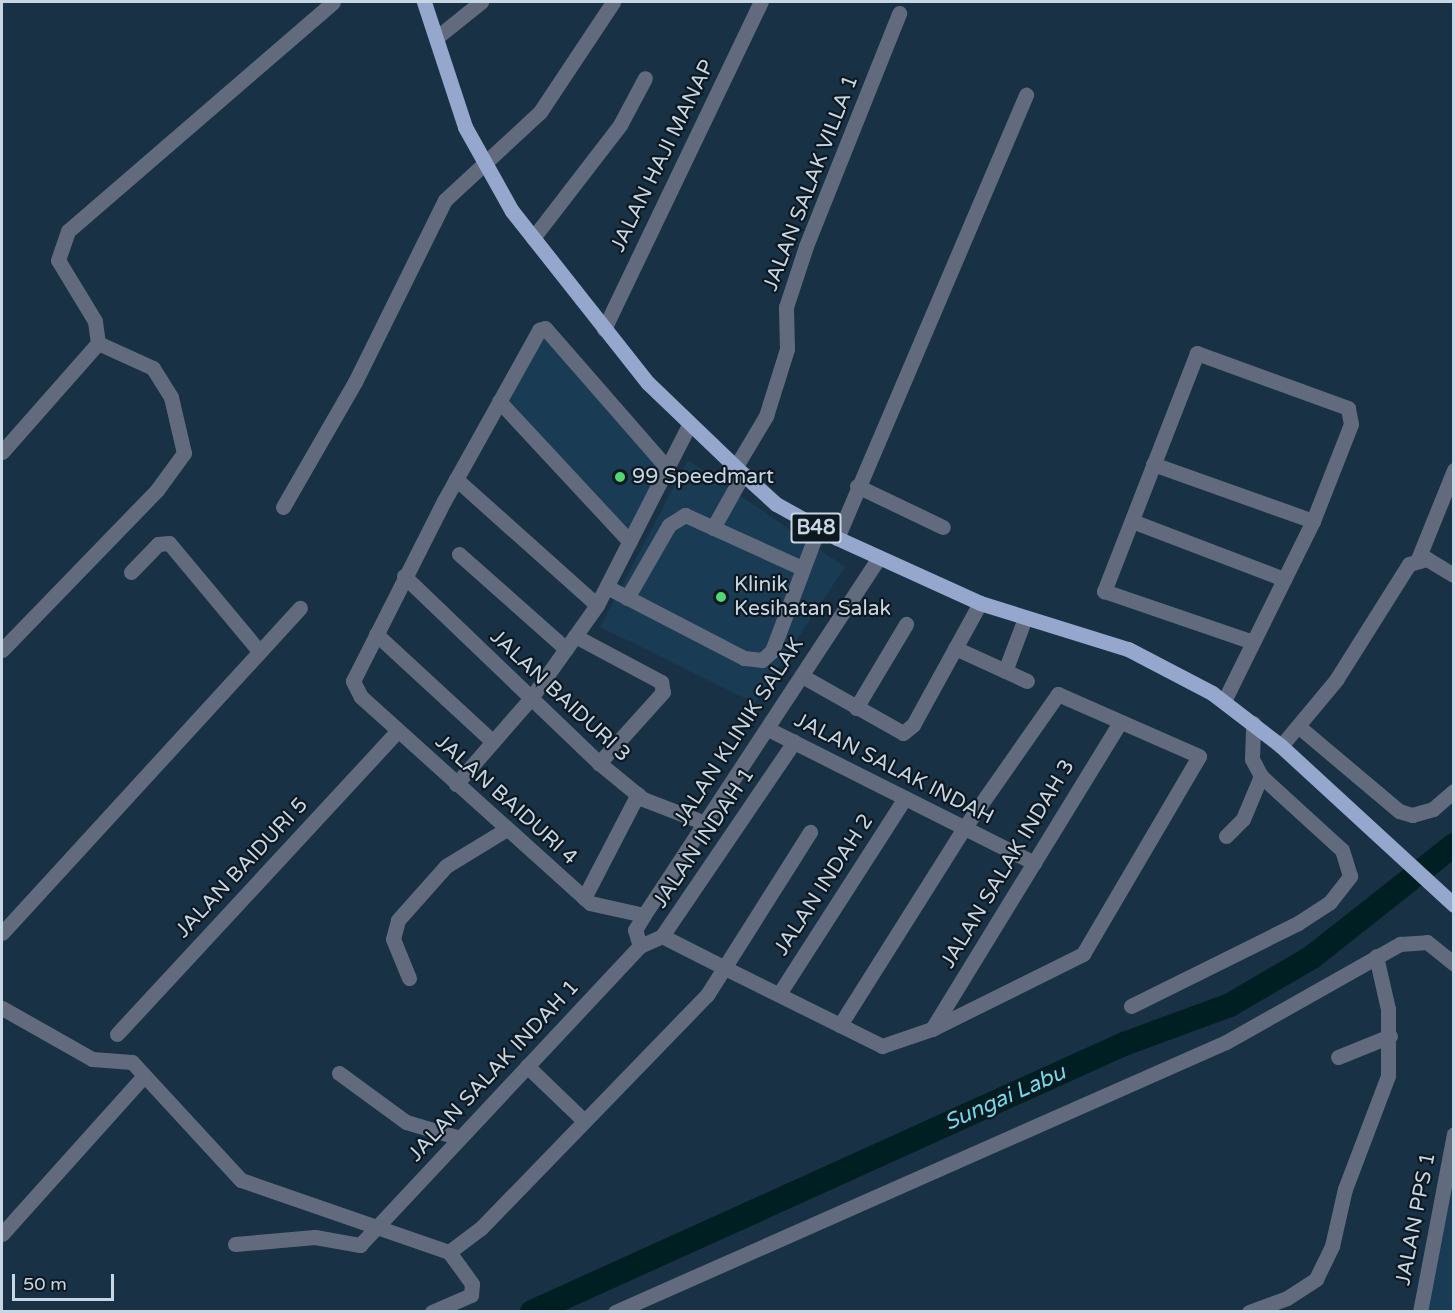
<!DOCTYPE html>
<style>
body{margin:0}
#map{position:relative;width:1455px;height:1313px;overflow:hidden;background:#183145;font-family:"Varela Round",sans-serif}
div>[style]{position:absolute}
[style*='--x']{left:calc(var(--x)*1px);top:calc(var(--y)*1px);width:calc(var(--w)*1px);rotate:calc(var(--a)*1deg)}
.built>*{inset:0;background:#1a3b54}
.river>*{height:24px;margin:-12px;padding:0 12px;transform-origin:12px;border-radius:12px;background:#001f23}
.minor>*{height:15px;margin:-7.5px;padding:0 7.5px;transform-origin:7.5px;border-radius:7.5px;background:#626b7d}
.major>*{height:15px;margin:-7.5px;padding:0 7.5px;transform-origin:7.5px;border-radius:7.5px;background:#95a7cc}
.dots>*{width:16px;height:16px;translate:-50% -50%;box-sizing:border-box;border:3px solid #0d1821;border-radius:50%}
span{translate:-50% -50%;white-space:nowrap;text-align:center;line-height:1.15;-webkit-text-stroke:4.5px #0d1821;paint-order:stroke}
.shield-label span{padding:2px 4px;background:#0d1821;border:2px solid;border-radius:4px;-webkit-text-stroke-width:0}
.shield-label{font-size:20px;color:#c7d6e3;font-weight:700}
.street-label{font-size:21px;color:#c7d6e3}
.poi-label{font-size:21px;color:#c7d6e3}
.left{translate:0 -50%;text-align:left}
.water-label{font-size:22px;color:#73dae7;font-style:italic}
.frame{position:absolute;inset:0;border:3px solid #c7d6e3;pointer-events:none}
.scale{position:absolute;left:12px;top:1274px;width:102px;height:27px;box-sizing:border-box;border:3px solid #c7d6e3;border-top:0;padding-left:8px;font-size:18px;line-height:21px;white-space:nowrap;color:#c7d6e3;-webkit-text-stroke:4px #0d1821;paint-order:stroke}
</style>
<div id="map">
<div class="built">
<div style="clip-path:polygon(543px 334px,661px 469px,629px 534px,506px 401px)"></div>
<div style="clip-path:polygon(688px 460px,845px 567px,755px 703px,600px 627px)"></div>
<div style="clip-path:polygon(1453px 1162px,1453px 1311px,1426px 1311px)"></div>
</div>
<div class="river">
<div style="--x:532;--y:1312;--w:650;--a:-24.36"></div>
<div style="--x:1124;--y:1044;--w:113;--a:-20.2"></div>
<div style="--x:1230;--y:1005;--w:95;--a:-30.3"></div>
<div style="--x:1312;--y:957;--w:181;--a:-38.3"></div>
</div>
<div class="minor">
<div style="--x:436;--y:38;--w:58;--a:-38.7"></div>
<div style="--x:533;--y:238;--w:143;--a:-52.4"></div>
<div style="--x:620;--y:125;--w:53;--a:-62"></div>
<div style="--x:604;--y:329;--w:363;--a:-64.4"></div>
<div style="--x:499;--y:401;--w:192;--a:47.1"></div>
<div style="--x:2;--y:452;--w:145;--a:-48.6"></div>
<div style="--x:98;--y:343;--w:22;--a:-98"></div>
<div style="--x:95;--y:321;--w:71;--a:-121.2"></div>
<div style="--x:58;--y:260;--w:31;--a:-71"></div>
<div style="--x:68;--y:231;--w:350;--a:-40.8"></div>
<div style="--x:1153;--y:464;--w:170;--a:19.6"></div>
<div style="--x:735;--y:468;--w:61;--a:-59.2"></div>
<div style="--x:766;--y:416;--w:70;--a:-72.6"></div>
<div style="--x:787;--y:349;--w:42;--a:-91.4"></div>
<div style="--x:786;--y:307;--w:64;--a:-71.8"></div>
<div style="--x:806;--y:246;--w:251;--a:-68.2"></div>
<div style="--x:456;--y:479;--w:189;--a:41.8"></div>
<div style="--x:857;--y:486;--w:95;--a:25.5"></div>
<div style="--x:283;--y:507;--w:144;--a:-60.1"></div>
<div style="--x:355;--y:382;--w:203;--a:-63.7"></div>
<div style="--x:445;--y:200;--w:129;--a:-42.8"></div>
<div style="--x:540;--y:112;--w:132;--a:-56.4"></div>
<div style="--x:1132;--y:521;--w:163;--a:20.9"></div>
<div style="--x:713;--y:528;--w:62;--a:-60.9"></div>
<div style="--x:837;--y:538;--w:482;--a:-66.9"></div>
<div style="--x:459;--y:554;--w:143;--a:41.6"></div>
<div style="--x:1418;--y:559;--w:96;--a:-68"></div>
<div style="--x:131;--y:572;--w:39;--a:-46"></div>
<div style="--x:158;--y:544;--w:11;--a:-5"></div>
<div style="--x:169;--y:543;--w:139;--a:50.2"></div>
<div style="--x:404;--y:576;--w:270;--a:43.8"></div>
<div style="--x:599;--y:763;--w:57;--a:39.3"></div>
<div style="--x:643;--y:799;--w:66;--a:21.2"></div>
<div style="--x:607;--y:587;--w:154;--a:27.4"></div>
<div style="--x:744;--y:658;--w:18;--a:6"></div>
<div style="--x:762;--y:660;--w:13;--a:-42"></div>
<div style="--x:772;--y:651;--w:130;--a:-69.3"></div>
<div style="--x:627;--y:598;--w:84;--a:-60.1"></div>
<div style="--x:669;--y:525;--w:19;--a:-32"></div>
<div style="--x:685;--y:515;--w:128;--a:24.4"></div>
<div style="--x:376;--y:634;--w:159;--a:42.7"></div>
<div style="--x:575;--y:636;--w:98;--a:28.1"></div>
<div style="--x:661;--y:682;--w:10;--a:79"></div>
<div style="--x:663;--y:692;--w:96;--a:132"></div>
<div style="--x:955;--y:648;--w:79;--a:24.6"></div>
<div style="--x:2;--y:650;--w:223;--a:-45.9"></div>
<div style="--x:157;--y:490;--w:46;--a:-53.9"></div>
<div style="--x:184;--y:453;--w:57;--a:-103.1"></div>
<div style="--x:171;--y:397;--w:34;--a:-122"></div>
<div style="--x:153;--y:368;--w:60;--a:-155.6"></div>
<div style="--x:1005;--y:671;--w:57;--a:-69.3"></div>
<div style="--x:802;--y:676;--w:116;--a:29.4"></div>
<div style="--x:903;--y:733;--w:13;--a:-39"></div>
<div style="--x:913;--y:725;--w:139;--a:-61.2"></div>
<div style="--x:1224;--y:701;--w:201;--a:-63.7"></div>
<div style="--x:1313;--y:521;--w:104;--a:-68.6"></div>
<div style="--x:1351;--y:424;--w:16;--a:-101"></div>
<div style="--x:1348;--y:408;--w:161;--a:-160"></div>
<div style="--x:1197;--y:353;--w:256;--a:111.3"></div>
<div style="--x:1104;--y:591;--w:157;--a:18.9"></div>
<div style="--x:856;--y:708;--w:98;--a:-59.2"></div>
<div style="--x:1298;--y:726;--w:132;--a:40.1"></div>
<div style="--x:1399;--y:811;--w:14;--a:17"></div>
<div style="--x:1412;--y:815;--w:22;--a:-16"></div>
<div style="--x:1433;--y:809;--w:28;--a:-41"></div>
<div style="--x:768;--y:729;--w:298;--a:26.7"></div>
<div style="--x:1281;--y:746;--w:86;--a:-50.2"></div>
<div style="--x:1336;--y:680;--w:137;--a:-57.8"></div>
<div style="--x:1409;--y:564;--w:19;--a:-16"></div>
<div style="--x:1427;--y:559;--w:31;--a:31"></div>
<div style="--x:456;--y:784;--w:114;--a:-48.9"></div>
<div style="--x:531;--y:698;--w:114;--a:-54.6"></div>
<div style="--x:597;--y:605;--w:200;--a:-62.9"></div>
<div style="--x:1226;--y:836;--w:24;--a:-45"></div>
<div style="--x:1243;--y:819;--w:47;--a:-67.3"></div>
<div style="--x:584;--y:898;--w:117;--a:-62.6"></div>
<div style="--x:644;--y:915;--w:55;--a:-167.5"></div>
<div style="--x:590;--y:903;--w:308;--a:-138"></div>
<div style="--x:361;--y:697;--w:18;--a:-117"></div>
<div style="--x:353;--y:681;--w:202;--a:-63.2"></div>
<div style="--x:444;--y:501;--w:196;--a:-60.9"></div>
<div style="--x:539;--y:330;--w:6;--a:-18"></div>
<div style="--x:545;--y:328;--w:187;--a:48.9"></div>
<div style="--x:2;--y:933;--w:441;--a:-47.5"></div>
<div style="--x:662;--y:936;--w:68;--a:26.9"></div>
<div style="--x:723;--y:967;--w:178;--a:26.4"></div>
<div style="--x:882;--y:1046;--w:53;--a:-18.8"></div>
<div style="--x:932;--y:1029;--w:169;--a:-26.4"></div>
<div style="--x:1083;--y:954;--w:229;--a:-59.6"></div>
<div style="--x:1199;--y:756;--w:154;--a:-156.3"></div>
<div style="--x:1058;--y:694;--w:164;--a:125"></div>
<div style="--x:964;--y:828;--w:233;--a:122.2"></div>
<div style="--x:640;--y:946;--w:17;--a:-107"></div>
<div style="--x:635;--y:930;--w:17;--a:-59"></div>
<div style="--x:644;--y:915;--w:428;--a:-56.7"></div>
<div style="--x:409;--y:978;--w:42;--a:-112.3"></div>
<div style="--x:393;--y:939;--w:20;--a:-75"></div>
<div style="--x:398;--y:920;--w:72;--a:-48.4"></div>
<div style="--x:446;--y:866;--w:69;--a:-31.4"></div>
<div style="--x:779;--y:994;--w:233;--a:-57.3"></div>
<div style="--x:1131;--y:1006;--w:186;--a:-26.4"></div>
<div style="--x:1298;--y:923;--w:38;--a:-33"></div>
<div style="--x:1330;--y:902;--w:33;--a:-52"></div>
<div style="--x:1350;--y:876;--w:27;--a:-107"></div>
<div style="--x:1342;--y:850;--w:110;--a:-137.6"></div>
<div style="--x:1261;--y:776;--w:19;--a:-118"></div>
<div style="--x:1252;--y:759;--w:36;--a:-88"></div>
<div style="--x:2;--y:1008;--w:103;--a:29.5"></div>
<div style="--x:92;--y:1059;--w:40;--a:4.3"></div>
<div style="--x:132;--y:1062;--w:161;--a:47.3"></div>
<div style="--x:241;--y:1180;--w:220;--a:19.1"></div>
<div style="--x:449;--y:1252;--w:39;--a:54"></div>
<div style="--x:472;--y:1284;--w:11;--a:95"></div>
<div style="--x:471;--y:1295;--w:43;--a:156.4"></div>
<div style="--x:932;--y:1029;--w:360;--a:-58.5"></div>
<div style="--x:117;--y:1034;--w:413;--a:-47.2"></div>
<div style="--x:1338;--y:1057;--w:56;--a:-22"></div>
<div style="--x:527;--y:1066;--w:76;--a:43.9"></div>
<div style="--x:339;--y:1073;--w:83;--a:36.2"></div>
<div style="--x:406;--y:1122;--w:56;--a:16.5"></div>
<div style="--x:2;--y:1234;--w:212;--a:-48.1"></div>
<div style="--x:235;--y:1244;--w:80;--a:-5"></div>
<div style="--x:315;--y:1237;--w:46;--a:10.1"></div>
<div style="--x:360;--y:1245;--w:410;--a:-46.9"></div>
<div style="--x:640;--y:946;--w:24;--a:-24"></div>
<div style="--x:662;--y:936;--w:235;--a:-55.8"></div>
<div style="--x:449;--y:1252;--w:40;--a:-37"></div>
<div style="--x:481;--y:1228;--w:325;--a:-45.9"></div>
<div style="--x:707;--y:995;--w:193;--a:-57.7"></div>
<div style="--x:615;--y:1312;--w:668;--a:-23.84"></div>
<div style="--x:1226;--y:1042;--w:200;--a:-29.4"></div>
<div style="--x:1400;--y:944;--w:27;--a:-4"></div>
<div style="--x:1427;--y:942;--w:35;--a:39"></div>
<div style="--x:1249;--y:1312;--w:40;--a:-20.2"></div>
<div style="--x:1287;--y:1298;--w:35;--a:-33"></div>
<div style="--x:1316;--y:1279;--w:37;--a:-64"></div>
<div style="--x:1332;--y:1246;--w:58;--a:-77.2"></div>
<div style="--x:1345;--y:1189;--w:121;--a:-69.2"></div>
<div style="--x:1388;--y:1076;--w:67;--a:-90"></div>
<div style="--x:1388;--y:1009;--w:54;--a:-102.8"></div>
<div style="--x:1420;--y:1312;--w:181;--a:-79.2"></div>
</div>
<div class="major">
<div style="--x:424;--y:2;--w:132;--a:71.8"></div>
<div style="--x:465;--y:127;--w:96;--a:60.8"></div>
<div style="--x:512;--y:211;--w:219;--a:51.7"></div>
<div style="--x:648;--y:383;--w:132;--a:43.8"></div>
<div style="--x:743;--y:474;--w:45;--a:42.3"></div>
<div style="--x:776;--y:504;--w:70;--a:29.1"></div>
<div style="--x:837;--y:538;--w:157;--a:24.4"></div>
<div style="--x:980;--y:603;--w:155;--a:17.3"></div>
<div style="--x:1128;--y:649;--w:95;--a:27.6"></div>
<div style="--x:1212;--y:693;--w:87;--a:37.5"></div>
<div style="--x:1281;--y:746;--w:235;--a:42.6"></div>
</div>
<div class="dots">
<div style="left:620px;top:477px;background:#54d672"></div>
<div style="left:721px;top:597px;background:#54d672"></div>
</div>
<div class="shield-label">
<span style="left:816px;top:528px">B48</span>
</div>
<div class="street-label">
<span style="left:663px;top:156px;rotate:-64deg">JALAN HAJI MANAP</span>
<span style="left:811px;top:183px;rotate:-69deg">JALAN SALAK VILLA 1</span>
<span style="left:560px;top:696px;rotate:43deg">JALAN BAIDURI 3</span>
<span style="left:739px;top:732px;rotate:-57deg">JALAN KLINIK SALAK</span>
<span style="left:894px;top:769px;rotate:27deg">JALAN SALAK INDAH</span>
<span style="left:506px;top:800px;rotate:42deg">JALAN BAIDURI 4</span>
<span style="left:704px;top:838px;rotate:-56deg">JALAN INDAH 1</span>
<span style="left:1008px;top:864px;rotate:-59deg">JALAN SALAK INDAH 3</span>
<span style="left:242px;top:868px;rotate:-47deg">JALAN BAIDURI 5</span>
<span style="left:824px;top:885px;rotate:-57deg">JALAN INDAH 2</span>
<span style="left:494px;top:1071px;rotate:-47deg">JALAN SALAK INDAH 1</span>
<span style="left:1416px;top:1219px;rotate:-79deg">JALAN PPS 1</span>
</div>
<div class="poi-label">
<span class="left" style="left:632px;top:477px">99 Speedmart</span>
<span class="left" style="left:734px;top:597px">Klinik<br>Kesihatan Salak</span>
</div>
<div class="water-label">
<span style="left:1005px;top:1098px;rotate:-24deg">Sungai Labu</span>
</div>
<div class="frame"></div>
<div class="scale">50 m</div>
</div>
